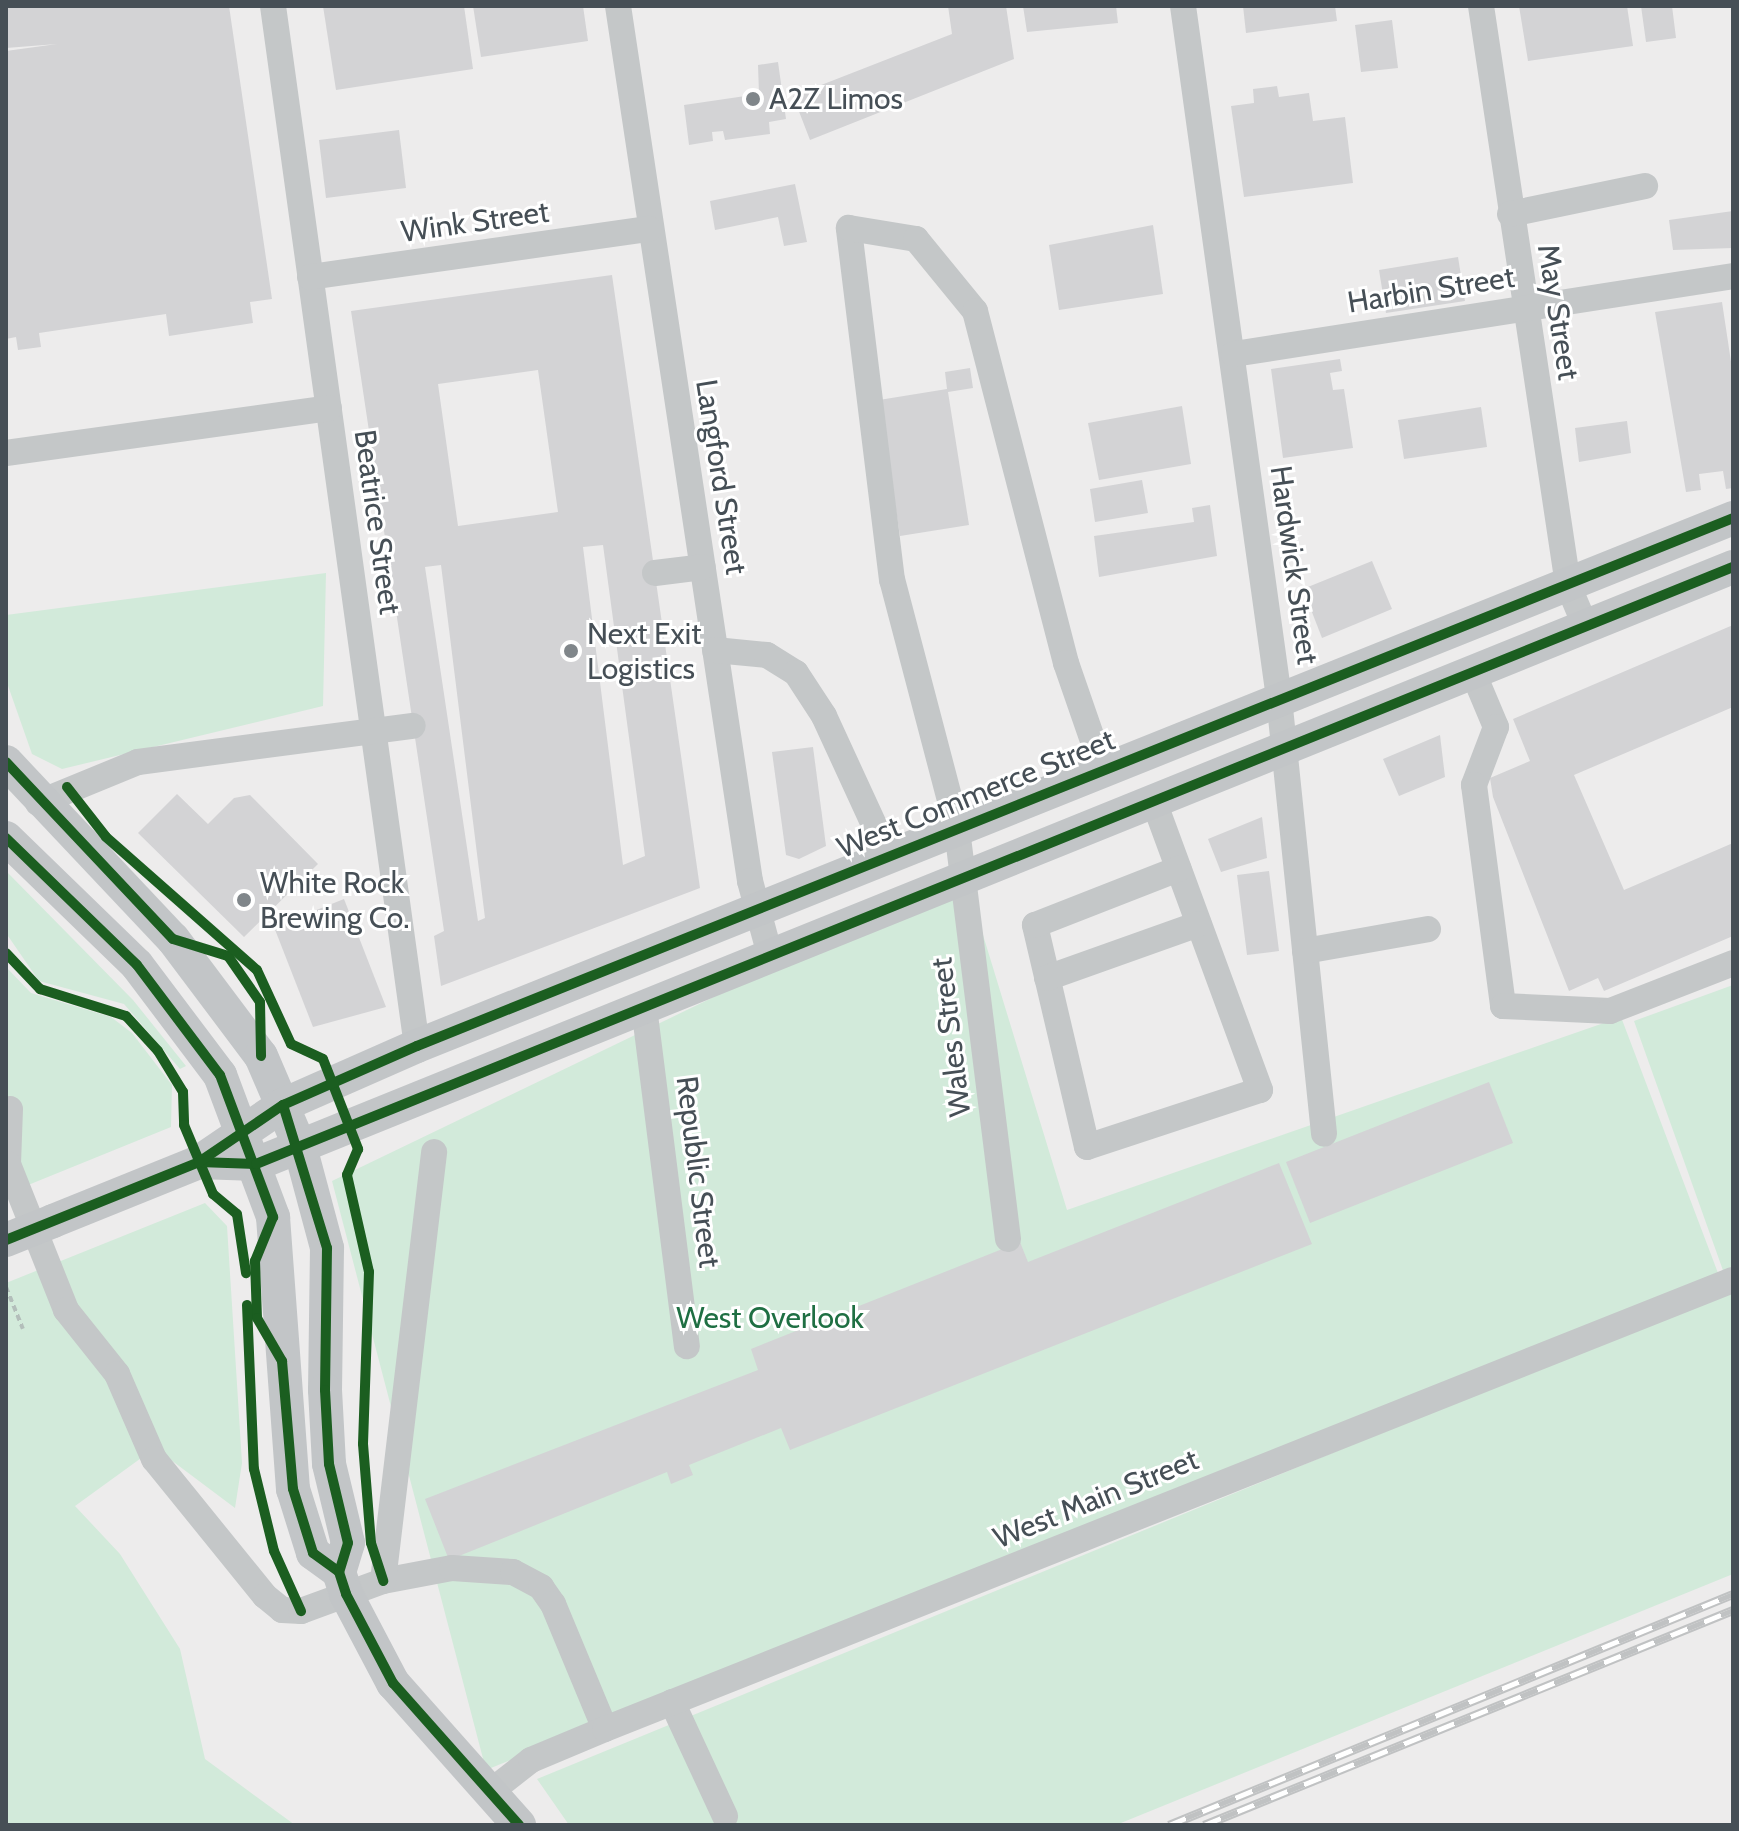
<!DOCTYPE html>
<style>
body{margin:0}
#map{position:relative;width:1739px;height:1831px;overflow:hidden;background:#edecec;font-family:Cabin,sans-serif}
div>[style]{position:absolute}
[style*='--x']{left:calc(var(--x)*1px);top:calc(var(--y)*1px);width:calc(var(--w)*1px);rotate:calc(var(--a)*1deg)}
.green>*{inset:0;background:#d2eada}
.building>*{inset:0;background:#d3d3d5}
.path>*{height:4px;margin-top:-2px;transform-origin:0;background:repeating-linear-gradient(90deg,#b3beba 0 6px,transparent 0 10px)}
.minor>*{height:26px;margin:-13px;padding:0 13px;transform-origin:13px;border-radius:13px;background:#c4c7c8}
.major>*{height:34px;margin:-17px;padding:0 17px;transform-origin:17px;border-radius:17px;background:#c2c5c7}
.rail>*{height:9px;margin-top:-4.5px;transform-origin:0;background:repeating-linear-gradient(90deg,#fff 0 18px,#c0c2c3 0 36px);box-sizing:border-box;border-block:2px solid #c0c2c3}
.major-bridge>*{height:34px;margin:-17px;padding:0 17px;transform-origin:17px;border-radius:17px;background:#c2c5c7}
.cycleway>*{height:10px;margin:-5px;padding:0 5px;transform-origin:5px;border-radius:5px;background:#1b5e20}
.dots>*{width:22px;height:22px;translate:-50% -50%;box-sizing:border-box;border:4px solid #fff;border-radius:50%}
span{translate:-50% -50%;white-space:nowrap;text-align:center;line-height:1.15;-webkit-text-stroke:6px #fff;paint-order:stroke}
.poi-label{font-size:30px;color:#464f56}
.left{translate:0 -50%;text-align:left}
.street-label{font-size:30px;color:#464f56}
.park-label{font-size:30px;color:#1f6f43}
.frame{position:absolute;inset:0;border:8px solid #464f56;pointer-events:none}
</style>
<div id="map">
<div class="green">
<div style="clip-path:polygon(326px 573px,323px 706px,62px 769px,32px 754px,6px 680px,6px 615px)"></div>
<div style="clip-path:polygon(6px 871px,133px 1000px,186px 1066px,180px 1069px,124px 1004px,39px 981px,8px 936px)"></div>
<div style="clip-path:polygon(965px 876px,1067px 1210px,1621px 1017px,1718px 1273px,486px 1770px,332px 1181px)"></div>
<div style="clip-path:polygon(6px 967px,31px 993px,111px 1017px,132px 1033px,172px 1085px,171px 1127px,6px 1194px)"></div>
<div style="clip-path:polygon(1733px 985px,1733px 1574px,1116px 1825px,569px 1825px,537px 1779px,1730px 1290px,1634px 1021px)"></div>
<div style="clip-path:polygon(205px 1203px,227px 1226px,242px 1463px,235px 1508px,155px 1448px,75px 1506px,120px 1554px,180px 1649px,205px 1759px,295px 1825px,6px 1825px,6px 1283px)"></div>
</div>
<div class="building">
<div style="clip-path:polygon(6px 6px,229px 6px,272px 299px,250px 302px,253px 323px,169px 336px,166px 314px,39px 333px,41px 347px,18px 350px,16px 337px,6px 339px,6px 51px,57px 44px,6px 48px)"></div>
<div style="clip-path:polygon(323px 6px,464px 6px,473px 69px,336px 90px)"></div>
<div style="clip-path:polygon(473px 6px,583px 6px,588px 41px,481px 57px)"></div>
<div style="clip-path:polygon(948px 6px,1006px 6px,1014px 59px,810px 140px,793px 96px,952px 34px)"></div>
<div style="clip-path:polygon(1023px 6px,1116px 6px,1118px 23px,1027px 32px)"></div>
<div style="clip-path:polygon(1243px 6px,1335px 6px,1337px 21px,1246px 33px)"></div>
<div style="clip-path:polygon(1519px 6px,1627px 6px,1633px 46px,1528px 61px)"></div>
<div style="clip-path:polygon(1641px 6px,1672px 6px,1676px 38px,1646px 42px)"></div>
<div style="clip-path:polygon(1392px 20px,1398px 68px,1361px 72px,1355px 25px)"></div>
<div style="clip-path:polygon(778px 62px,786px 119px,769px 122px,770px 134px,725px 140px,723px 131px,712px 132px,713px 141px,689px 145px,684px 105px,759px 94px,758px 65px)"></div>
<div style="clip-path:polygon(1277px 86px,1279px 97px,1309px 93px,1313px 121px,1345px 117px,1353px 183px,1244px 197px,1231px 106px,1254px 103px,1253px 89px)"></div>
<div style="clip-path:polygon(399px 130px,406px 188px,326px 198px,319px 140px)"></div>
<div style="clip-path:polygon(795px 184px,807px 242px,784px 246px,778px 217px,715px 230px,710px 201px)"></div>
<div style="clip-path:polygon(1733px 211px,1733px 248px,1673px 250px,1669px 220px)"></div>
<div style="clip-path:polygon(1153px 225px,1163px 294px,1059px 310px,1049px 245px)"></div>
<div style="clip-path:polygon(1458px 257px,1465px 301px,1386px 313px,1379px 270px)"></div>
<div style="clip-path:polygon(evenodd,612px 275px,700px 888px,441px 986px,434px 936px,444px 931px,351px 311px,612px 275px,538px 370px,558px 512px,458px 526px,438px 384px,538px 370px,612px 275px,603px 545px,645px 856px,623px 865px,583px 547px,603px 545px,612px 275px,441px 565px,485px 918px,478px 921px,425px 567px,441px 565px)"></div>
<div style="clip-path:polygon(1722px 302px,1733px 375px,1733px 488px,1726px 489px,1723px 471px,1699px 474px,1701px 490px,1686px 492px,1655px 312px)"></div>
<div style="clip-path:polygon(1340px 359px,1342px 371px,1330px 373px,1333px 390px,1344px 389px,1353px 448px,1283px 458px,1271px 369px)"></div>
<div style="clip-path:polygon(970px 368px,973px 388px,948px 392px,969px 525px,900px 536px,879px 400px,947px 389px,945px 372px)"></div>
<div style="clip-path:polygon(1182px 406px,1191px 464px,1099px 480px,1088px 423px)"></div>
<div style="clip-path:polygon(1481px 407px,1487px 447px,1404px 459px,1398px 420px)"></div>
<div style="clip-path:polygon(1627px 421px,1631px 453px,1579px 462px,1575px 428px)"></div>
<div style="clip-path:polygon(1142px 480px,1148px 513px,1095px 522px,1090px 489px)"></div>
<div style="clip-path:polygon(1210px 505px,1217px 556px,1099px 577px,1094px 536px,1194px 522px,1192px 508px)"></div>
<div style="clip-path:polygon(1372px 561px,1392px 609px,1322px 638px,1303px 589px)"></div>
<div style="clip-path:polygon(1733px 625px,1733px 707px,1574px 775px,1624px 890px,1733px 843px,1733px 936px,1604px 991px,1598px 978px,1569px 991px,1493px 797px,1490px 778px,1530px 761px,1513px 719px)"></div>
<div style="clip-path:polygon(1440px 735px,1445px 777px,1399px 796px,1383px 759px)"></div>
<div style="clip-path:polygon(813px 747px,826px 846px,799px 859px,786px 855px,772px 752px)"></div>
<div style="clip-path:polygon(177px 794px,208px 824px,234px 798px,250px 795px,318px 864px,244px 937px,138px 833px)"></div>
<div style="clip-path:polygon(1262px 817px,1267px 858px,1221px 872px,1208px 839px)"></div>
<div style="clip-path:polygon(1269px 871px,1279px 951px,1247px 955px,1237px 875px)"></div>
<div style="clip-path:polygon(344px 899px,386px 1007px,313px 1027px,274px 927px)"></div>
<div style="clip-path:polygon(1489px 1082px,1513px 1143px,1310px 1223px,1286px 1162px)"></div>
<div style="clip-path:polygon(1279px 1163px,1312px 1244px,790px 1450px,781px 1428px,689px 1465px,693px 1475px,671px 1484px,667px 1472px,449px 1560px,425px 1499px,758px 1370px,751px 1349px,1020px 1242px,1028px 1262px)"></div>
</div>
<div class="path">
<div style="--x:6;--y:1287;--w:45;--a:68"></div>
</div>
<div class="minor">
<div style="--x:273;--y:6;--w:1050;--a:82.12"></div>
<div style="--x:618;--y:6;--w:885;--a:81.42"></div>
<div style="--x:750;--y:881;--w:77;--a:74.9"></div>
<div style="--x:1183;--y:6;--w:699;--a:82.1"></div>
<div style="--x:1279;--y:698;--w:438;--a:84.1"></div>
<div style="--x:1481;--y:6;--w:585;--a:81.45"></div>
<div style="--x:1568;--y:585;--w:43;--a:67"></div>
<div style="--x:1510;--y:214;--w:138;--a:-11.7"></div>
<div style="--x:310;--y:277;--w:342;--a:-8.1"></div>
<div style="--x:1234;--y:354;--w:505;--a:-8.88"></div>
<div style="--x:6;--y:453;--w:326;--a:-7.9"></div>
<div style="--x:655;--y:573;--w:48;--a:-7.1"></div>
<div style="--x:715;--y:650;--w:52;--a:5.5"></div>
<div style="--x:767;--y:655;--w:34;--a:32"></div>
<div style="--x:796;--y:673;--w:51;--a:56.9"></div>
<div style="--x:824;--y:716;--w:153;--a:65.3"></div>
<div style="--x:1472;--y:670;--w:62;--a:67.2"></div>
<div style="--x:1496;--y:727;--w:62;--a:110.8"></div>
<div style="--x:1474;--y:785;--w:223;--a:82.5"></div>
<div style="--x:1503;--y:1006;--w:107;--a:2.7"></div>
<div style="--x:1610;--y:1011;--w:132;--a:-21.3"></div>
<div style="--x:1153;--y:799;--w:310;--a:69.8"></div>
<div style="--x:1260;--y:1090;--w:182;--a:161.8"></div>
<div style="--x:1087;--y:1147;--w:228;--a:-103.2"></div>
<div style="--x:1035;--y:925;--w:154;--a:-21.4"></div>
<div style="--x:38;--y:803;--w:108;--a:-22.3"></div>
<div style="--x:138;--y:762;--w:277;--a:-7.5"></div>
<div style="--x:1305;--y:951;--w:125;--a:-10.1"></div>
<div style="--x:1047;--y:978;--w:161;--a:-19.6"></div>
<div style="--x:644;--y:1007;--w:342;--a:82.8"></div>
<div style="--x:10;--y:1109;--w:55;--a:92.1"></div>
<div style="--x:8;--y:1164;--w:157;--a:68.3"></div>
<div style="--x:66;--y:1310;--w:82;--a:51.4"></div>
<div style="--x:117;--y:1374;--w:93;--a:66.5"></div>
<div style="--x:154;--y:1459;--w:176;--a:51"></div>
<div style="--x:265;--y:1596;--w:22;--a:39"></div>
<div style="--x:282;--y:1610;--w:19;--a:3"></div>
<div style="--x:301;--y:1611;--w:87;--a:-20.1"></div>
<div style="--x:383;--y:1581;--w:70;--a:-10.7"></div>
<div style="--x:452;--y:1568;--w:61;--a:3.8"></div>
<div style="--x:513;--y:1572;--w:32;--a:28"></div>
<div style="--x:541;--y:1587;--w:21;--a:55"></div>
<div style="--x:553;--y:1604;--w:135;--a:67.4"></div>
<div style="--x:1008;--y:1239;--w:415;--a:-97.1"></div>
<div style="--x:957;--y:827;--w:255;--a:-104.7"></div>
<div style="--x:892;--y:580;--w:355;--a:-97"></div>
<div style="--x:849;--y:228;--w:68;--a:9.3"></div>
<div style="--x:916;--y:239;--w:93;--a:50.7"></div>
<div style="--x:975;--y:311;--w:364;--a:75.5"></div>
<div style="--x:1066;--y:663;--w:113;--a:70.9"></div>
<div style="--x:383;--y:1581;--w:432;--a:-83.2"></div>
<div style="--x:672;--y:1702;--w:126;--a:65.1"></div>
<div style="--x:490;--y:1792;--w:52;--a:-38"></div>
<div style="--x:531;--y:1760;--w:80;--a:-22.7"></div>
<div style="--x:605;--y:1729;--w:1214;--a:-21.71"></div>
</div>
<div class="major">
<div style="--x:6;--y:762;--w:243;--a:46.7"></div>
<div style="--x:173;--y:939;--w:146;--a:53.1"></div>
<div style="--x:261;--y:1056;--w:99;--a:66.8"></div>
<div style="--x:300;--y:1147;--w:105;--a:75"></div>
<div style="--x:327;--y:1248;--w:142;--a:90.8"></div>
<div style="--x:325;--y:1390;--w:74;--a:86.9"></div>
<div style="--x:329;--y:1464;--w:81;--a:76.5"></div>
<div style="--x:348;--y:1543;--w:30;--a:107"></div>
<div style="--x:339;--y:1572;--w:23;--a:72"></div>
<div style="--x:346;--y:1594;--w:101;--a:62.2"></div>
<div style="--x:393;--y:1683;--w:190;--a:48.4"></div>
<div style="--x:6;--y:838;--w:182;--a:44.1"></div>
<div style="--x:137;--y:965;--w:138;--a:53"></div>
<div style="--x:220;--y:1075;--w:152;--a:69.5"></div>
<div style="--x:273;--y:1217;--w:273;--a:85.8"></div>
<div style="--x:293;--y:1489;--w:67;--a:72.6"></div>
<div style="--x:313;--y:1553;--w:32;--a:36"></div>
<div style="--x:199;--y:1162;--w:57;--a:2"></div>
<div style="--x:256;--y:1164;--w:1593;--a:-22.01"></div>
<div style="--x:53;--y:1221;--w:157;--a:-22"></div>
<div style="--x:199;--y:1162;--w:102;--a:-34.2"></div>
<div style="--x:283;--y:1105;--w:146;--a:-23.8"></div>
<div style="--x:417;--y:1046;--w:1418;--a:-21.86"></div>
</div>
<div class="rail">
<div style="--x:1169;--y:1825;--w:609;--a:-22.27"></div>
<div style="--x:1204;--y:1825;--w:571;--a:-22.12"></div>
</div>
<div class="major-bridge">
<div style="--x:6;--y:1240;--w:51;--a:-22"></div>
</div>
<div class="cycleway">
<div style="--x:6;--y:762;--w:243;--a:46.7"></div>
<div style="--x:173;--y:939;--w:58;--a:17.2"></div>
<div style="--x:228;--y:956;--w:56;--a:55.2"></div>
<div style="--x:260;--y:1002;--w:54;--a:88.9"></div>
<div style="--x:67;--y:787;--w:63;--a:52"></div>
<div style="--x:106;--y:837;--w:201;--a:41.4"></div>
<div style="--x:257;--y:970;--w:81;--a:65.3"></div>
<div style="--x:291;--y:1044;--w:35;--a:25"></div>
<div style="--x:323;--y:1059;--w:97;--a:68.7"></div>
<div style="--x:358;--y:1149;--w:28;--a:113"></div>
<div style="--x:347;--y:1175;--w:99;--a:77.2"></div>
<div style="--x:369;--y:1272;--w:172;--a:92"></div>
<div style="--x:363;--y:1444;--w:99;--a:85.4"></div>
<div style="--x:371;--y:1543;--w:40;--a:72"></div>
<div style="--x:6;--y:838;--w:182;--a:44.1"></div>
<div style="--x:137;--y:965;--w:138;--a:53"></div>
<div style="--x:220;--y:1075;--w:152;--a:69.5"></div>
<div style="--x:273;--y:1217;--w:48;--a:112.2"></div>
<div style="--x:255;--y:1261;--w:57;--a:88"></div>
<div style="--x:257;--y:1318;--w:50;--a:59.8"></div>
<div style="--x:282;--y:1361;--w:128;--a:85.1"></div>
<div style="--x:293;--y:1489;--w:67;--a:72.6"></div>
<div style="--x:313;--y:1553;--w:32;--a:36"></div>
<div style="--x:6;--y:953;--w:50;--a:46.6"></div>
<div style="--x:40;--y:989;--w:90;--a:17.4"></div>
<div style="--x:126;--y:1016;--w:47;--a:47.6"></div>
<div style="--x:158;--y:1051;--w:48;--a:58.6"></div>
<div style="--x:183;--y:1092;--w:33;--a:88"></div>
<div style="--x:184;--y:1125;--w:75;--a:67.2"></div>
<div style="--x:213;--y:1194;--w:31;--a:40"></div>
<div style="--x:237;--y:1214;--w:60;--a:81.3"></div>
<div style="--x:283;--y:1105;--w:150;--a:72.9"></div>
<div style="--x:327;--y:1248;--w:142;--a:90.8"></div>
<div style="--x:325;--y:1390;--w:74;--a:86.9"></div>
<div style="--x:329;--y:1464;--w:81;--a:76.5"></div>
<div style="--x:348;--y:1543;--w:30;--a:107"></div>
<div style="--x:339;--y:1572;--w:23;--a:72"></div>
<div style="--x:346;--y:1594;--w:101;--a:62.2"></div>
<div style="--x:393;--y:1683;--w:190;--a:48.4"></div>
<div style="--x:199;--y:1162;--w:57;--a:2"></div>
<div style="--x:256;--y:1164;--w:1593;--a:-22.01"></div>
<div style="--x:6;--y:1240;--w:208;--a:-22"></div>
<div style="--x:199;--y:1162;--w:102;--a:-34.2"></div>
<div style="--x:283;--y:1105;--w:146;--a:-23.8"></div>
<div style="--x:417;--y:1046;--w:1418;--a:-21.86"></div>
<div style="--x:247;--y:1305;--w:164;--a:87.6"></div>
<div style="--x:254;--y:1469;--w:84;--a:76.3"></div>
<div style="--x:274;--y:1551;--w:66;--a:65.8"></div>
</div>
<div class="dots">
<div style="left:753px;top:99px;background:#80868a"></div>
<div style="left:571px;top:651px;background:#80868a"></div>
<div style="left:244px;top:900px;background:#80868a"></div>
</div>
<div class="poi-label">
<span class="left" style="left:769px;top:99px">A2Z Limos</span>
<span class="left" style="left:587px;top:651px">Next Exit<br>Logistics</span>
<span class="left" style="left:260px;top:900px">White Rock<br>Brewing Co.</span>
</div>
<div class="street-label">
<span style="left:475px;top:222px;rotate:-8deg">Wink Street</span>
<span style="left:1431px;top:290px;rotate:-9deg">Harbin Street</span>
<span style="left:1558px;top:312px;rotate:81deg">May Street</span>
<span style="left:721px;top:477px;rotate:81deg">Langford Street</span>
<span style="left:377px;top:522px;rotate:82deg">Beatrice Street</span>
<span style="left:1294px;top:565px;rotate:82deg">Hardwick Street</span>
<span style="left:976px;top:794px;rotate:-22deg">West Commerce Street</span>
<span style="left:951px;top:1037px;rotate:-97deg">Wales Street</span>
<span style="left:698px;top:1172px;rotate:83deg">Republic Street</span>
<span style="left:1096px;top:1499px;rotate:-22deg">West Main Street</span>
</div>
<div class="park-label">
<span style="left:770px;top:1318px">West Overlook</span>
</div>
<div class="frame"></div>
</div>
